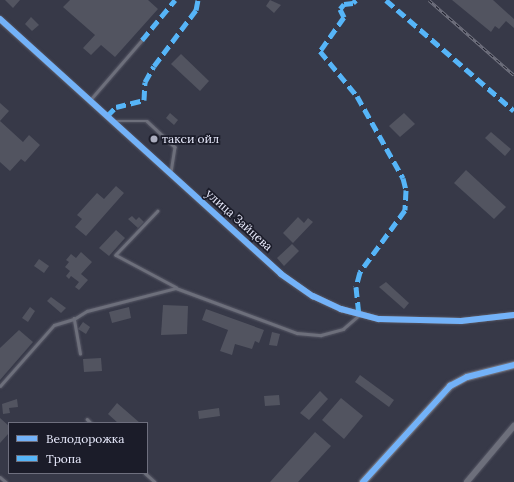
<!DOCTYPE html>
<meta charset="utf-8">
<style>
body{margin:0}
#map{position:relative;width:514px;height:482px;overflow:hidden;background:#373948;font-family:Lora,serif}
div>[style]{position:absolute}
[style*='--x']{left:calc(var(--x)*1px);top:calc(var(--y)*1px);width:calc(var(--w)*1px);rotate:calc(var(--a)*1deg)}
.building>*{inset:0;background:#525460}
.roads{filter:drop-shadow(0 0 1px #555664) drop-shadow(0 0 1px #555664)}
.lane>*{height:2.5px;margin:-1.25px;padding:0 1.25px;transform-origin:1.25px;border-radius:1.25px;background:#6d6f7b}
.street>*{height:5.5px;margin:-2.75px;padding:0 2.75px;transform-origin:2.75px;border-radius:2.75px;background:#6d6f7b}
.secondary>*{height:8px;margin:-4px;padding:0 4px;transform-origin:4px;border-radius:4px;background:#6d6f7b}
.rail>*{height:3px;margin-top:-1.5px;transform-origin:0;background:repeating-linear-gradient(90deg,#1b1c29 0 4.5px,#747582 0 9px);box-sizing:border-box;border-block:1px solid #747582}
.quiet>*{height:5px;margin-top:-2.5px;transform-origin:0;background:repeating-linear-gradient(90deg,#56b5f8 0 10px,transparent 0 15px)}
.cycleway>*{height:6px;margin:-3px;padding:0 3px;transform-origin:3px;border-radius:3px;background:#73b2f8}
.dots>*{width:11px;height:11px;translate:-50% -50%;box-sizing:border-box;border:2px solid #1b1c29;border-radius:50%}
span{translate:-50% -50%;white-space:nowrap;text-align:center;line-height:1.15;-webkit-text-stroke:3.5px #1b1c29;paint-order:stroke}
.poi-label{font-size:12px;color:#eaecfe}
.left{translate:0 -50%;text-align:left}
.street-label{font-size:12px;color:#eaecfe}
.legend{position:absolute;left:8px;top:422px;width:140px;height:52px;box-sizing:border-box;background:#1b1c29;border:1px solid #6e6f7e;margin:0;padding:5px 7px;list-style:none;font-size:12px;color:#eaecfe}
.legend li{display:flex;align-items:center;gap:8px;height:20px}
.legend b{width:20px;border:1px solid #6e6f7e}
</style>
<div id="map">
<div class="building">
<div style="clip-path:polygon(5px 0,20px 0,13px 8px)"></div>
<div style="clip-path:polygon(70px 0,148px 0,158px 9px,115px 57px,101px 45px,91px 55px,83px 48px,95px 35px,63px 7px)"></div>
<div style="clip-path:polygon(270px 0,281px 5px,274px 13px,266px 6px)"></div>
<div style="clip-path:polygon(452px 0,493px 0,514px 19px,514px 28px,506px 21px,499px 29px,495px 26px,491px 32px)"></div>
<div style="clip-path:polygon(31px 17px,39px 25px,32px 31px,25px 24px)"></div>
<div style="clip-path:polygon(181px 54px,209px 81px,200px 91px,171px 64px)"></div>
<div style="clip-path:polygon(0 103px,9px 111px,0 121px,23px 142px,29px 135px,40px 145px,25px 162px,21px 159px,10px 171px,0 162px)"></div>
<div style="clip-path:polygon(170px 113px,178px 120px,174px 125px,166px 118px)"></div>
<div style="clip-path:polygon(404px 113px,415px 124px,400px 137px,389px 126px)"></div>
<div style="clip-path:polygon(491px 132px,511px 149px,505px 156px,485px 138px)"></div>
<div style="clip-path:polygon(466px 170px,506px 207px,494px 219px,454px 183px)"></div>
<div style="clip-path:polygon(116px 186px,124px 193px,86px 236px,75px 227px,82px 219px,77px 215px,97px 193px,104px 199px)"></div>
<div style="clip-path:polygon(132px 216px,136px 220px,139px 217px,144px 222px,138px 228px,128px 219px)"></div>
<div style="clip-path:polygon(298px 217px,304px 223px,308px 218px,313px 222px,293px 243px,283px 233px)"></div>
<div style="clip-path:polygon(116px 230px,125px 238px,109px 256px,99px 248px)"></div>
<div style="clip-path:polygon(292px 244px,299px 251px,284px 266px,277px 258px)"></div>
<div style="clip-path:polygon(81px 252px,92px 262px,81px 274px,88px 280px,79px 290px,75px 287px,79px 282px,71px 276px,69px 279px,66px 276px,70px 271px,65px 267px,69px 262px,66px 260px,71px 254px,76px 258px)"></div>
<div style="clip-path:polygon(39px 259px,49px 266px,44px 273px,34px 266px)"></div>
<div style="clip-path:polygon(386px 282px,409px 303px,404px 309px,379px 287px)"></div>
<div style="clip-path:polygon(51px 297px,66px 308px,61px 313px,47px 301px)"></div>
<div style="clip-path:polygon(163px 305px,188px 306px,187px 334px,161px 335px)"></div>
<div style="clip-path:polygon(30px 307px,35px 311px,28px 322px,22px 318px)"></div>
<div style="clip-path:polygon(129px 307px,131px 318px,112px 323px,109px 312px)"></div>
<div style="clip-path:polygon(206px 309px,264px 330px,259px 343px,255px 341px,252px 349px,235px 344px,232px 355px,220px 351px,228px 330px,202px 320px)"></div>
<div style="clip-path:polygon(83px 322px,90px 327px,86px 334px,78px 329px)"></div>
<div style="clip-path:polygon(19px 330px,33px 342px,0 380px,0 348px)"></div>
<div style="clip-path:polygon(272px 332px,280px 334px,277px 346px,269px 345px)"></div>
<div style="clip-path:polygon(101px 358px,102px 371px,84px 372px,83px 359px)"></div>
<div style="clip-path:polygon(360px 375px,394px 400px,389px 407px,355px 382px)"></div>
<div style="clip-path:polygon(320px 391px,328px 399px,309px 420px,300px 413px)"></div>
<div style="clip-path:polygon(279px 395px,280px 405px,265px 406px,264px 396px)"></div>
<div style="clip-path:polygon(341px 398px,363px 416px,344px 439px,322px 420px)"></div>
<div style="clip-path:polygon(17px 399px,18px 407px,9px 408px,10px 413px,3px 414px,2px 404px)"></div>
<div style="clip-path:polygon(117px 403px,140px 423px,118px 423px,108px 414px)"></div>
<div style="clip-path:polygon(219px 408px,220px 416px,199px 419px,198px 411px)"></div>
<div style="clip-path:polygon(0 418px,9px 426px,9px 433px,0 443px)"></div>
<div style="clip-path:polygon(315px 432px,331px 446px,298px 482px,270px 482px)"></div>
</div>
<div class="roads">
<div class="lane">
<div style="--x:90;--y:100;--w:79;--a:-49.1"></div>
<div style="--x:113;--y:121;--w:34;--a:0"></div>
<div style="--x:147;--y:121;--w:38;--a:43"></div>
<div style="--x:175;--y:147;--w:26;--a:99"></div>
<div style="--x:158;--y:211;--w:61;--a:133.7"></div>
<div style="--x:116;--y:255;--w:68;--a:28.1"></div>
<div style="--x:80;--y:354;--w:36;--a:-100"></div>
<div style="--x:74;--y:319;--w:15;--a:-32"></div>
<div style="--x:87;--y:311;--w:92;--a:-14.5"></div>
<div style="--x:176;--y:288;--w:129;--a:20.4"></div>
<div style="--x:297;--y:333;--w:24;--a:5"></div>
<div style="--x:321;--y:335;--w:23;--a:-15"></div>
<div style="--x:343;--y:329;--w:21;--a:-41"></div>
<div style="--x:0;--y:386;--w:81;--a:-48.5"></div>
<div style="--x:54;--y:325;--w:21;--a:-17"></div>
<div style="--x:87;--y:419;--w:6;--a:45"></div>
<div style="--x:145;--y:473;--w:13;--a:42"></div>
<div style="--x:0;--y:477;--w:8;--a:40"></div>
</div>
<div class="street">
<div style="--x:0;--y:19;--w:379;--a:42.2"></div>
<div style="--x:281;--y:274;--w:39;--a:35"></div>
<div style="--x:313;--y:296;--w:31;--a:25"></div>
<div style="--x:341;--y:309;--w:39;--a:15"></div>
<div style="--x:379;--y:319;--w:82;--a:1.4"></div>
<div style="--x:461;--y:321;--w:53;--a:-6.5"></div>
<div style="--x:467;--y:482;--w:73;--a:-50"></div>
</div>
<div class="secondary">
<div style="--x:363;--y:482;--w:130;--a:-47.8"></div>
<div style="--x:450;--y:386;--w:19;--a:-28"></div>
<div style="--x:467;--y:377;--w:49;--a:-14.3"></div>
</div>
</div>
<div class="rail">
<div style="--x:429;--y:0;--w:113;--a:41.4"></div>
</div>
<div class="quiet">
<div style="--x:356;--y:0;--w:4;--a:135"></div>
<div style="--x:353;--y:3;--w:9;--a:174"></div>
<div style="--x:344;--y:4;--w:6;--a:129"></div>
<div style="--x:340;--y:9;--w:9;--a:63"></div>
<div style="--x:344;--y:17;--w:42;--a:125.2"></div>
<div style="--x:320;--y:51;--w:58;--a:50.6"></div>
<div style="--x:357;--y:96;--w:94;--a:60.7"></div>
<div style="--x:403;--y:178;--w:12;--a:76"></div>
<div style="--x:406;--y:190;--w:20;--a:93"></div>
<div style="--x:405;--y:210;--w:77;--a:126"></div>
<div style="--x:360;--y:272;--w:16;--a:105"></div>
<div style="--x:356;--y:287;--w:28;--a:84"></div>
<div style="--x:386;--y:0;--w:169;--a:40.9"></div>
<div style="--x:142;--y:40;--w:52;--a:-50.5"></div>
<div style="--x:107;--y:116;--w:13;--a:-45"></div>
<div style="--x:116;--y:107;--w:29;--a:-14"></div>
<div style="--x:144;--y:100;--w:18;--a:-87"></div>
<div style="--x:145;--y:82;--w:18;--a:-61"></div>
<div style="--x:154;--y:66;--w:70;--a:-53.1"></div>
<div style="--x:196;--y:10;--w:10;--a:-79"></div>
</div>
<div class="cycleway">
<div style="--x:0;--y:19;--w:379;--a:42.2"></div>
<div style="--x:281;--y:274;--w:39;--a:35"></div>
<div style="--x:313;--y:296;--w:31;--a:25"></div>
<div style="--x:341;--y:309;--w:39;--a:15"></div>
<div style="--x:379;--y:319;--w:82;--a:1.4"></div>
<div style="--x:461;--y:321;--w:53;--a:-6.5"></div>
<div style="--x:363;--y:482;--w:130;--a:-47.8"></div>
<div style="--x:450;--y:386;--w:19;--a:-28"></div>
<div style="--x:467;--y:377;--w:49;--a:-14.3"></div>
</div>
<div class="dots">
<div style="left:154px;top:139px;background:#abadbe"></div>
</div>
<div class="poi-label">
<span class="left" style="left:162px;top:139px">такси ойл</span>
</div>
<div class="street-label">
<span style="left:239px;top:220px;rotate:42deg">улица Зайцева</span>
</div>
<ul class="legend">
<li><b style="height:5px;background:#73b2f8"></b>Велодорожка</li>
<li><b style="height:5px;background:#56b5f8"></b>Тропа</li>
</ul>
</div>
